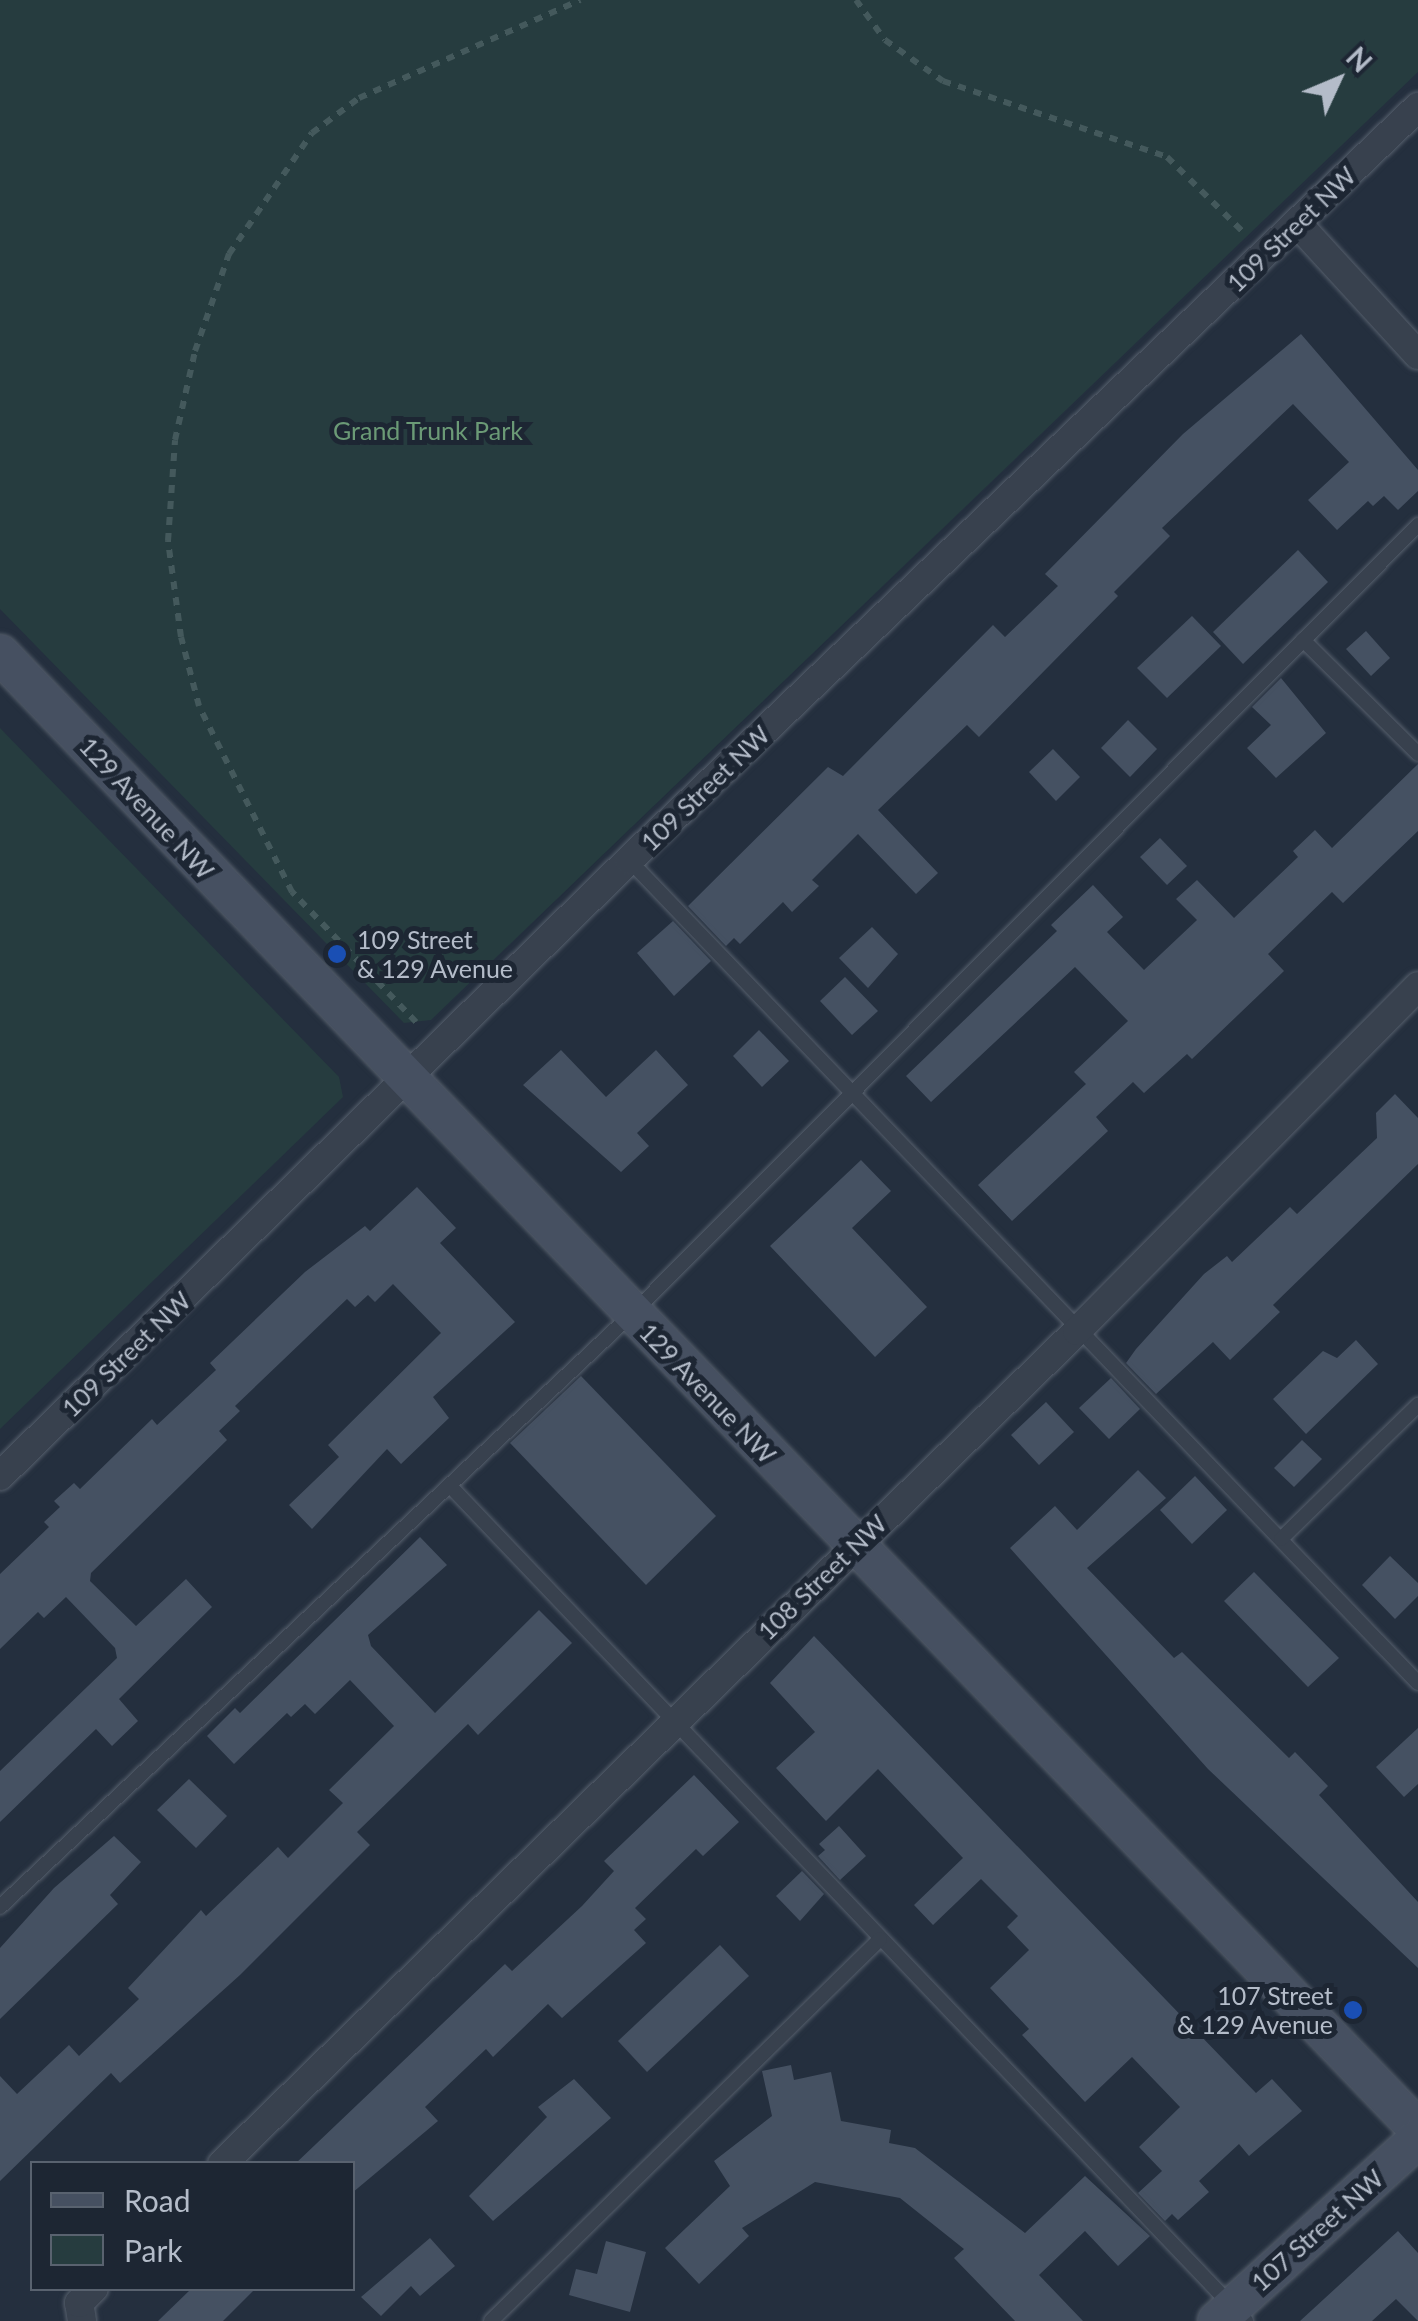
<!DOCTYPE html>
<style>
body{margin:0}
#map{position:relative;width:1418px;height:2321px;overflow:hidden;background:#242f3e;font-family:Lato,sans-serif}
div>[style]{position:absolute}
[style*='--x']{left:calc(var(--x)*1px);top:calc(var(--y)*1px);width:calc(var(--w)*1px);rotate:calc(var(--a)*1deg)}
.green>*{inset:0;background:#263c3f}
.building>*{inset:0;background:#455162}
.path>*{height:6px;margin-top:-3px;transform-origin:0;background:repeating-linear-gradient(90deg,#44595c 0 8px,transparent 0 16px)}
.roads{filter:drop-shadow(0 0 2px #565f6c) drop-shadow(0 0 2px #565f6c)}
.lane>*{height:14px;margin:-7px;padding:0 7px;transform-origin:7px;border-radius:7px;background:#38414e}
.street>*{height:28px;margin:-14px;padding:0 14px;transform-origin:14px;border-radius:14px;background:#38414e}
.secondary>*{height:38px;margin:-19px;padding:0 19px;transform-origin:19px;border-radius:19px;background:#465061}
.dots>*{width:28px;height:28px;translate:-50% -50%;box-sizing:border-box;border:5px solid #1d2633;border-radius:50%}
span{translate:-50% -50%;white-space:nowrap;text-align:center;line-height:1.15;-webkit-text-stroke:10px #1d2633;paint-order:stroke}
.street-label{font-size:25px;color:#b4bcc9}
.park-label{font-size:25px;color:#6b9a76}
.poi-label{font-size:25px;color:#b4bcc9}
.left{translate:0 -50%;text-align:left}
.right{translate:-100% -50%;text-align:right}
.legend{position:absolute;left:30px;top:2161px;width:325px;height:130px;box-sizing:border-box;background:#1d2633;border:2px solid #59626f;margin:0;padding:12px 18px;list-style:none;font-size:30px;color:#b4bcc9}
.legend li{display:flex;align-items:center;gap:20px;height:50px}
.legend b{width:50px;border:2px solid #59626f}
.north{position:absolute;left:1288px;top:30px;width:100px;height:100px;-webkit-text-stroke:8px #1d2633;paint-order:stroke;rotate:46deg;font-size:28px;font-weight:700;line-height:40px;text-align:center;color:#b4bcc9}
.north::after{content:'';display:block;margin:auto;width:35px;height:45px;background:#b4bcc9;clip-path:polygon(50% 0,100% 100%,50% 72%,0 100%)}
</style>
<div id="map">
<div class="green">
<div style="clip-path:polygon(0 0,1418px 0,1418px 72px,431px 1020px,404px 1023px,0 609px)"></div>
<div style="clip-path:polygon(0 728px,339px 1077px,343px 1097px,0 1429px)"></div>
</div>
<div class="building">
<div style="clip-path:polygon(1301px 334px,1418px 470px,1418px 491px,1398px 510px,1384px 496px,1373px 506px,1368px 501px,1337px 530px,1308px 500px,1349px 462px,1293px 404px,1162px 528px,1170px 536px,1114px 592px,1118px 596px,979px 737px,967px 725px,878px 810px,938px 873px,916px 894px,858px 834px,812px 880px,819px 886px,792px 912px,783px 902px,740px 944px,734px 938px,726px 946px,688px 906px,828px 767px,843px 776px,993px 625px,1005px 637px,1058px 586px,1045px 574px,1183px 434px)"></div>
<div style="clip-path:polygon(1298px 550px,1328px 582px,1243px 664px,1213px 632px)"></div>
<div style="clip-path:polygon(1192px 616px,1221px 646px,1167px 698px,1137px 668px)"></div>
<div style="clip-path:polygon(1366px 631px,1390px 658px,1371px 676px,1346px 649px)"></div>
<div style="clip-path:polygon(1281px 678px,1326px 733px,1276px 778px,1247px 748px,1271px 725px,1252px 707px)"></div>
<div style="clip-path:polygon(1128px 720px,1157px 749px,1130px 777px,1101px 748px)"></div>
<div style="clip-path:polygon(1053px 749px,1080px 777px,1056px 801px,1029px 772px)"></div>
<div style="clip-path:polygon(1418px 764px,1418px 831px,1343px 903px,1332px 892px,1268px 954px,1284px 971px,1192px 1059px,1187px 1054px,1144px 1093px,1133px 1082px,1096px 1117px,1108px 1131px,1012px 1221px,978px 1185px,1086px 1084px,1074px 1072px,1128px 1021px,1075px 967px,931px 1102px,906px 1076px,1057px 931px,1051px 925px,1093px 885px,1123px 917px,1107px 932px,1144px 970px,1197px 920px,1176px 899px,1197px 880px,1234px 918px,1298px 857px,1293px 851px,1315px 830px,1332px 848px)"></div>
<div style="clip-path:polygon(1160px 838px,1187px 866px,1167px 885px,1140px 857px)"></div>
<div style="clip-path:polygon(673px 921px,711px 961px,674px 996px,637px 953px)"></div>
<div style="clip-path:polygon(872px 927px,898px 954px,868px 988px,839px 958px)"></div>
<div style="clip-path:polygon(845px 977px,878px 1011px,852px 1035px,820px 1001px)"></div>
<div style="clip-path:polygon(759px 1030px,789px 1061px,762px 1087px,733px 1056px)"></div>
<div style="clip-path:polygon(561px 1050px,606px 1097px,656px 1050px,688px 1085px,637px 1133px,649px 1146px,621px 1172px,523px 1085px)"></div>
<div style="clip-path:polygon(1395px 1094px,1418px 1118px,1418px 1164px,1273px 1305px,1280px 1312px,1230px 1360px,1213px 1342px,1156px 1394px,1126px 1363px,1136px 1349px,1204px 1274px,1227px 1256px,1232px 1262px,1290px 1207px,1297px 1214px,1377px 1138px,1376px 1113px)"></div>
<div style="clip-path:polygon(861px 1160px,891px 1191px,852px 1228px,927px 1307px,875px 1357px,770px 1246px)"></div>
<div style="clip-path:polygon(417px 1187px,456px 1228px,440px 1243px,515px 1322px,433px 1397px,449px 1418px,401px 1464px,387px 1449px,312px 1529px,289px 1505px,339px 1457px,328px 1445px,441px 1333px,393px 1284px,375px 1302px,368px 1295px,355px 1307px,347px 1299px,235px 1406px,240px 1411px,219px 1431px,227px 1440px,91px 1573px,90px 1581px,136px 1626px,186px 1579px,212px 1607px,119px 1699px,138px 1721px,112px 1746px,96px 1729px,0 1822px,0 1771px,117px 1658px,115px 1648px,66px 1597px,44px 1618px,38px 1612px,0 1649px,0 1574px,49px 1527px,44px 1522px,60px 1507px,54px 1501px,74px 1483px,80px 1489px,152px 1419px,157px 1425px,216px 1370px,210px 1363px,305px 1272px,365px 1226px,370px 1231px)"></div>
<div style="clip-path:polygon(1356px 1340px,1378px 1364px,1306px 1434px,1273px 1399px,1323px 1351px,1337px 1358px)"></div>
<div style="clip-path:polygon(581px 1376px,716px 1516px,646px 1585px,510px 1443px)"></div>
<div style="clip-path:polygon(1111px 1378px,1140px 1409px,1109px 1439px,1079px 1408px)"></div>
<div style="clip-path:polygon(1046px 1402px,1074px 1432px,1039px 1465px,1011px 1435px)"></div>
<div style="clip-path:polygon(1302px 1440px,1322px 1459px,1294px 1487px,1274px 1468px)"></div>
<div style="clip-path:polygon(1138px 1470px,1166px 1498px,1087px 1568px,1174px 1658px,1182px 1652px,1289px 1758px,1295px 1752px,1328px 1786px,1319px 1795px,1418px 1902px,1418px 1968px,1208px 1769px,1010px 1548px,1055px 1506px,1077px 1530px)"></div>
<div style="clip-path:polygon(1195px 1476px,1227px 1510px,1192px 1544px,1160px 1510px)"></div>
<div style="clip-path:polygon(420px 1537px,447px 1565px,368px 1635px,371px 1646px,435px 1713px,539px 1610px,572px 1643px,478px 1735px,468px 1724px,357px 1832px,370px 1845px,240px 1975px,120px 2083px,111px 2073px,0 2181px,0 2076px,17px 2094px,69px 2045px,79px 2056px,139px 1999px,128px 1988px,201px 1910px,206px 1916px,278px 1847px,288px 1858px,343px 1803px,329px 1790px,394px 1726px,350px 1680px,315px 1714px,305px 1704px,291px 1717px,287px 1713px,234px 1764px,207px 1736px,235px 1708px,240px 1713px)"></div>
<div style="clip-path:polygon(1390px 1556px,1418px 1583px,1418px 1596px,1395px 1619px,1362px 1585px)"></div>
<div style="clip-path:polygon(1254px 1572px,1339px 1658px,1308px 1687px,1224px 1601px)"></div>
<div style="clip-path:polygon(814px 1636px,1256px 2093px,1272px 2079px,1302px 2111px,1249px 2156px,1239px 2144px,1199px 2181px,1209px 2192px,1178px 2220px,1172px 2214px,1165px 2221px,1138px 2193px,1162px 2171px,1139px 2147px,1180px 2107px,1132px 2057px,1085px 2102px,1022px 2035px,1029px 2029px,990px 1988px,1029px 1950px,1007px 1927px,1018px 1916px,981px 1879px,933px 1925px,914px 1905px,963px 1858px,878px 1769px,826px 1821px,776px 1768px,815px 1732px,770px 1683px)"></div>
<div style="clip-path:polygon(1418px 1728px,1418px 1784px,1404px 1797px,1376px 1767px)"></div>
<div style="clip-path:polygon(694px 1775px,739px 1822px,703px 1856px,696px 1849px,635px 1908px,646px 1919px,634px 1930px,646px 1943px,562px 2018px,548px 2004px,493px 2057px,486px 2049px,425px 2107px,438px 2121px,352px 2193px,352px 2164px,295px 2164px,505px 1964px,512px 1971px,582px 1906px,614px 1871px,604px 1861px)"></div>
<div style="clip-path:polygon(189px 1779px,227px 1816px,196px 1848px,157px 1810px)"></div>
<div style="clip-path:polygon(839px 1826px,866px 1856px,840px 1880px,818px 1856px,825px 1850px,819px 1844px)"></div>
<div style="clip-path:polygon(114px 1836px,141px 1862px,110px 1895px,118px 1904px,0 2019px,0 1948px,54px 1888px)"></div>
<div style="clip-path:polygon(802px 1871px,824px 1894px,800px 1921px,776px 1896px)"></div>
<div style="clip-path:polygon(720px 1945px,749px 1976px,647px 2072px,618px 2041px)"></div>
<div style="clip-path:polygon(791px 2065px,794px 2080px,831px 2072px,841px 2121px,891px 2130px,889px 2143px,915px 2148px,1025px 2233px,1085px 2176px,1150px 2236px,1118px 2266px,1085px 2231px,1039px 2275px,1083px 2321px,1015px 2321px,954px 2258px,964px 2249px,900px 2198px,815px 2182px,742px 2228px,749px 2236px,699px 2284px,665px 2248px,730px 2186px,714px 2161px,772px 2116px,762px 2071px)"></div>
<div style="clip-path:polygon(574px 2079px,611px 2118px,493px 2221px,469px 2196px,547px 2117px,538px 2107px)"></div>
<div style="clip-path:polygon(1398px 2231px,1418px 2253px,1418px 2321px,1396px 2299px,1372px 2321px,1300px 2321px)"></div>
<div style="clip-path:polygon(430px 2238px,455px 2266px,420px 2296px,411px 2286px,381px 2316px,361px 2297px)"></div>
<div style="clip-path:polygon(606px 2241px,646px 2252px,630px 2312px,569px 2295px,576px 2269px,597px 2274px)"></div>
<div style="clip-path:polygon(192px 2288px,256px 2288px,223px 2321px,158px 2321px)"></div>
</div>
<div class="path">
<div style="--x:856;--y:0;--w:49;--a:54.1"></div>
<div style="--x:885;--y:40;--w:71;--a:35.3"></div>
<div style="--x:943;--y:81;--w:237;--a:18.7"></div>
<div style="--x:1167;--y:157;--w:111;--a:44.6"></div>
<div style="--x:416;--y:1022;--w:180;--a:-133.6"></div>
<div style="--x:292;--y:892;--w:208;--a:-116.6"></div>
<div style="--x:199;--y:706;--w:71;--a:-104.6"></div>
<div style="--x:181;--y:637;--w:97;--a:-97.7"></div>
<div style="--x:168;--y:541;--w:101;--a:-86"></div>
<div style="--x:175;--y:440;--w:91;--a:-77.3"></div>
<div style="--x:195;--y:351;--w:103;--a:-70.7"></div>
<div style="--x:229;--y:254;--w:147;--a:-55.6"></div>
<div style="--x:312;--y:133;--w:59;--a:-36.7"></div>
<div style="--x:359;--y:98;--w:242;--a:-23.9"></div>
</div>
<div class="roads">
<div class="lane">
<div style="--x:1303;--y:640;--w:162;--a:44.7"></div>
<div style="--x:629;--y:860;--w:1140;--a:46.21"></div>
<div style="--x:452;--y:1488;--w:1151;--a:46.37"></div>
<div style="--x:1281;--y:1539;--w:192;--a:-44.4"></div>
<div style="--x:0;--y:1907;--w:867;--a:-43.18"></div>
<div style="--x:632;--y:1314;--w:1114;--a:-45.11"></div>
<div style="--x:491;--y:2321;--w:545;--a:-44.48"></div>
</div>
<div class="street">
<div style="--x:1297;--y:223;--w:179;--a:47.5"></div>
<div style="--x:0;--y:1476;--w:880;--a:-44.4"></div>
<div style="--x:629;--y:860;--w:1091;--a:-43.66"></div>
<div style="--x:222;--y:2164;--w:1194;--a:-44.25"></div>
<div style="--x:1077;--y:1331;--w:485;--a:-45.3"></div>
<div style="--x:82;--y:2321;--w:18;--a:-99"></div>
<div style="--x:79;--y:2303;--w:21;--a:-45"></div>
</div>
<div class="secondary">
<div style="--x:0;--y:654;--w:2046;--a:46.13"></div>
<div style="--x:1217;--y:2321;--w:271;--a:-42.2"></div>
</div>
</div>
<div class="dots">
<div style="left:337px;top:954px;background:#1a4fb4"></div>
<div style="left:1353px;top:2010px;background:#1a4fb4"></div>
</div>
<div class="street-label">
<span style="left:1291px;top:229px;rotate:-44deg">109 Street NW</span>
<span style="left:705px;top:788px;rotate:-44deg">109 Street NW</span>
<span style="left:147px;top:808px;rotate:47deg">129 Avenue NW</span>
<span style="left:126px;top:1354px;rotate:-44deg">109 Street NW</span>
<span style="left:708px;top:1393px;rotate:46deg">129 Avenue NW</span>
<span style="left:822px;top:1577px;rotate:-44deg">108 Street NW</span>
<span style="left:1317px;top:2230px;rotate:-42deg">107 Street NW</span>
</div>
<div class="park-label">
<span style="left:428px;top:430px">Grand Trunk Park</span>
</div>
<div class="poi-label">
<span class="left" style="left:357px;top:954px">109 Street<br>&amp; 129 Avenue</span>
<span class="right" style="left:1333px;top:2010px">107 Street<br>&amp; 129 Avenue</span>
</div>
<ul class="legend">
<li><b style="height:12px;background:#465061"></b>Road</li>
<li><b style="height:28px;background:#263c3f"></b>Park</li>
</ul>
<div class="north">N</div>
</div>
